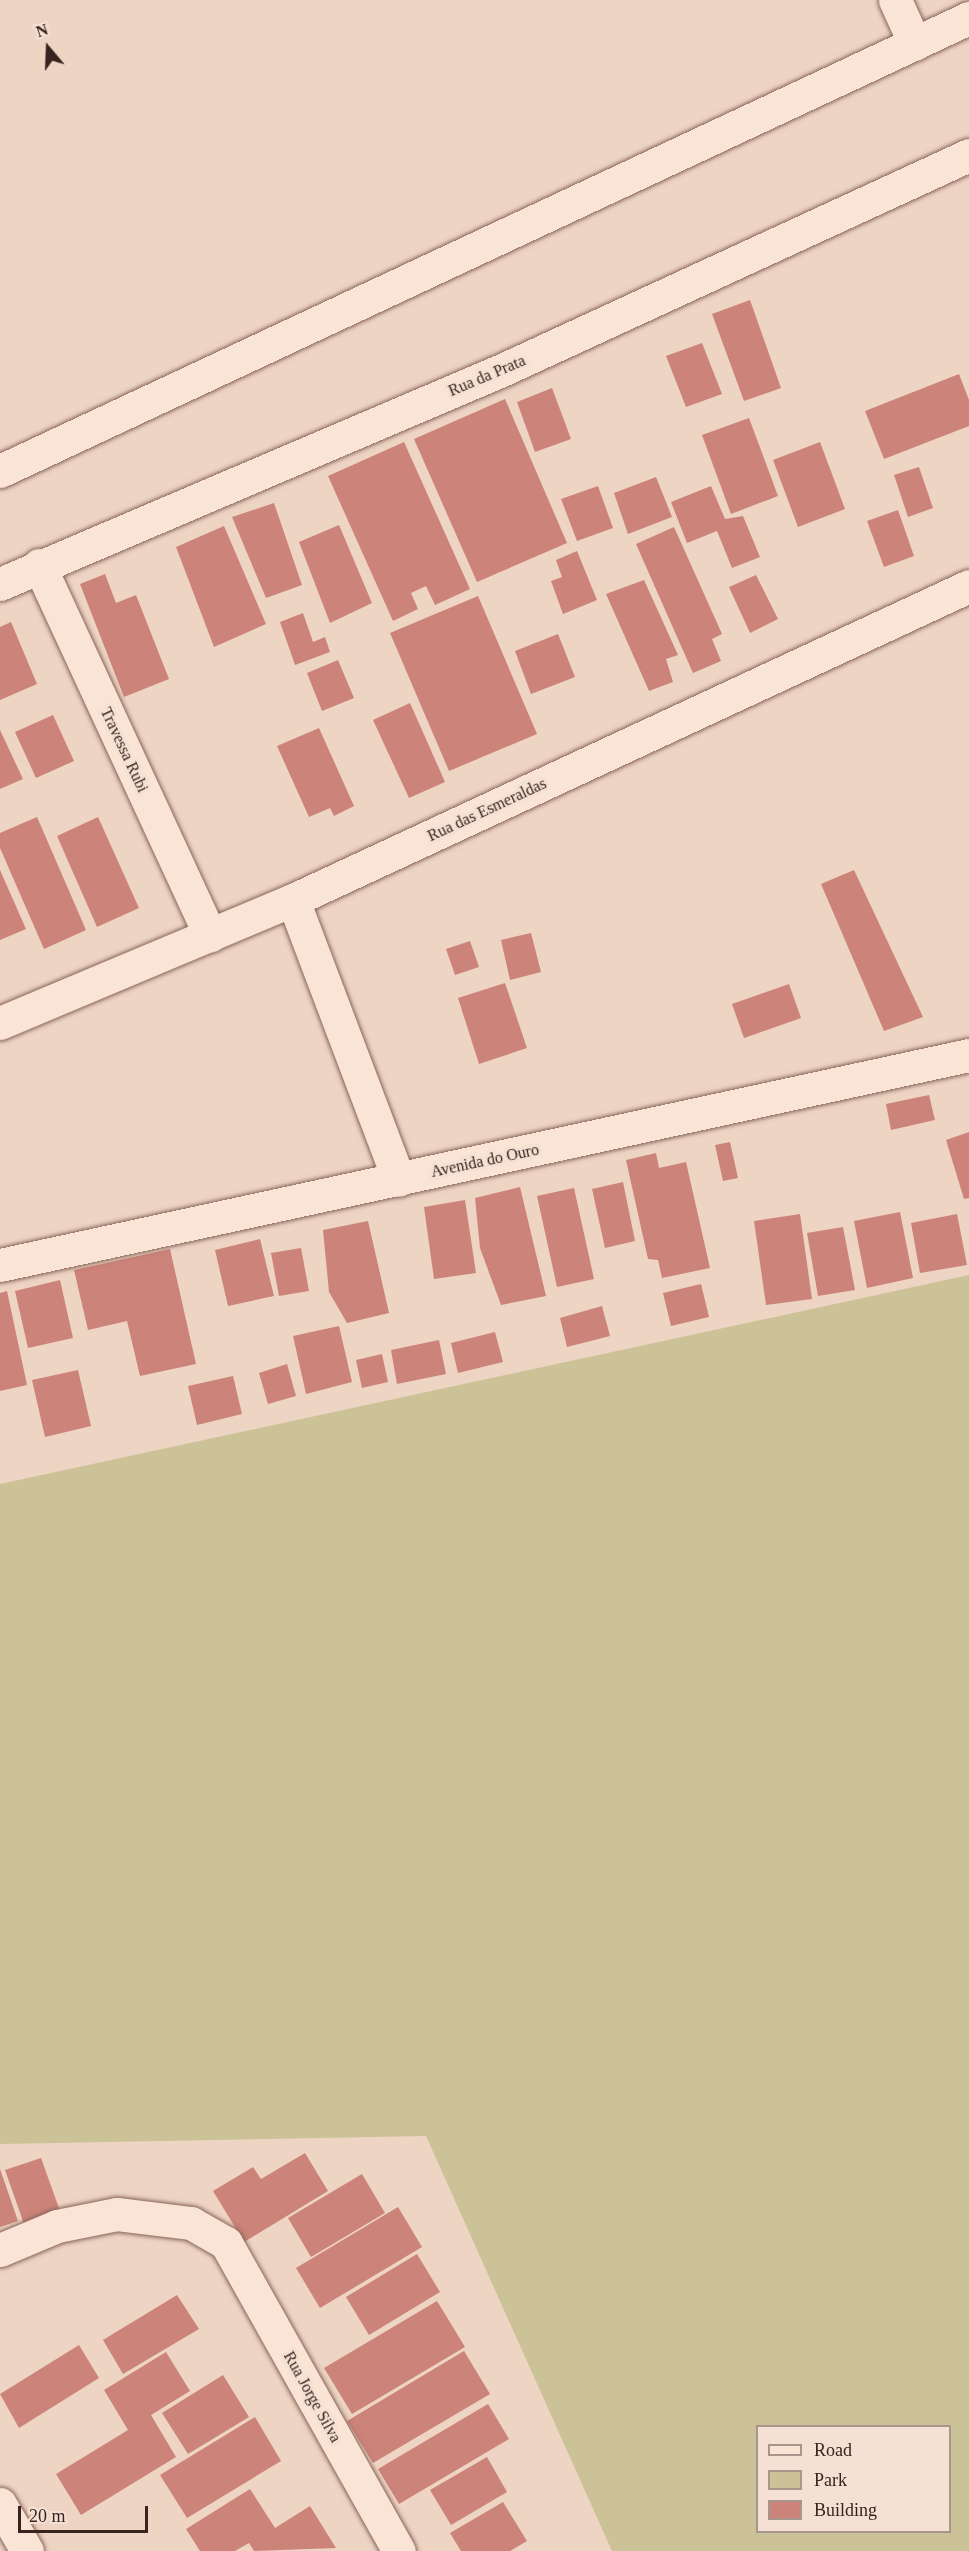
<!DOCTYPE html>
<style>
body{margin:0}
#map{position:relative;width:969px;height:2551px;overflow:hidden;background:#eed4c3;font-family:"Times New Roman",serif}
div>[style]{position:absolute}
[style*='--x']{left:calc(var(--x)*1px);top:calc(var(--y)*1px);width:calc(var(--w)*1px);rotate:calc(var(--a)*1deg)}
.green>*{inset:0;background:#ccc297}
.building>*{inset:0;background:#cc8379}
.roads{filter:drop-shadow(0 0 2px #88655a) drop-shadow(0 0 2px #88655a)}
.minor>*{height:33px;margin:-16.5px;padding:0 16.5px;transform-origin:16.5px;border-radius:16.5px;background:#f9e4d6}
span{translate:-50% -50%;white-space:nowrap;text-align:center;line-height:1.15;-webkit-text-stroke:6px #f5e1d3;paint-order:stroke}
.street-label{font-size:16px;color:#38231e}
.legend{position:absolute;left:756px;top:2425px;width:195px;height:108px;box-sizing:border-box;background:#f5e1d3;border:2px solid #a9958b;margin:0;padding:8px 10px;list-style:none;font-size:18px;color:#38231e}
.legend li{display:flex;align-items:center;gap:12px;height:30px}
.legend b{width:30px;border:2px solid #a9958b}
.north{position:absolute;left:18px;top:18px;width:60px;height:60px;-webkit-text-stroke:4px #f5e1d3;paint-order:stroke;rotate:341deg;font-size:16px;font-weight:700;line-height:24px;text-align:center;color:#38231e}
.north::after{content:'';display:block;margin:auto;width:21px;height:27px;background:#38231e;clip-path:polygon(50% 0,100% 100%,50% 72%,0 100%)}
.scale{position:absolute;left:18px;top:2506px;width:130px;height:27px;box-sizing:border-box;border:3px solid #38231e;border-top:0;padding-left:8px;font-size:18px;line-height:21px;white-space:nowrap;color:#38231e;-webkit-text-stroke:4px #f5e1d3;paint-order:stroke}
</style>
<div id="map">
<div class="green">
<div style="clip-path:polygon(evenodd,969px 1275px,969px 2551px,612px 2551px,426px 2136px,0 2144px,0 1484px,969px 1275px,950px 2426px,950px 2532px,758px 2532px,758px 2426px,950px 2426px)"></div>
</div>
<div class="building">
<div style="clip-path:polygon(750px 300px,781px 388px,744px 401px,712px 314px)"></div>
<div style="clip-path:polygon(702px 343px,722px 394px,686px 407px,666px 356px)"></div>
<div style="clip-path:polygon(959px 374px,969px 400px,969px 426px,884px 459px,865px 411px)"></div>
<div style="clip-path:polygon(552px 388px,571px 439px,535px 452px,517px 402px)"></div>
<div style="clip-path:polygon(505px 399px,567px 543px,477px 582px,414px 439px)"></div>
<div style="clip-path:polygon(749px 418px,778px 496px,731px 514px,702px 435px)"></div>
<div style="clip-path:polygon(404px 442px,470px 589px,435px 605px,426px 586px,411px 593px,418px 609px,393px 621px,328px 476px)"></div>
<div style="clip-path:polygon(820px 442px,845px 509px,798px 527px,773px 460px)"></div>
<div style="clip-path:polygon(919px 467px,933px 508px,908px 517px,894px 475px)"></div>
<div style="clip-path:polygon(656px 477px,672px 517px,628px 534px,614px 493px)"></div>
<div style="clip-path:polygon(598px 486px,613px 528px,577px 541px,561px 499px)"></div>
<div style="clip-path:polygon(711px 486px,725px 519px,743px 516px,760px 557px,732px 568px,717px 531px,687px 543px,671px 502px)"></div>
<div style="clip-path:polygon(274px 503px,302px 585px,266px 598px,232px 517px)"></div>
<div style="clip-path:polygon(898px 510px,914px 556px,884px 567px,867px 521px)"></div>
<div style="clip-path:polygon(339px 525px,372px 603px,330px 623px,299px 542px)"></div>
<div style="clip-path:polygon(224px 526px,266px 624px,214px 647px,176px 547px)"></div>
<div style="clip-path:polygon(674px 527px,722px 634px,712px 639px,721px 661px,693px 673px,636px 544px)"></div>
<div style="clip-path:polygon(577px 551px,597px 600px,563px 614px,551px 581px,562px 577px,556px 560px)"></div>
<div style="clip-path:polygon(105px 574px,116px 603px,136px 595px,169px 679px,124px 697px,80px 584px)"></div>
<div style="clip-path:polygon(756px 575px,778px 619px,750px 633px,729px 587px)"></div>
<div style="clip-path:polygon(644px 580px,678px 655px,666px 659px,673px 682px,649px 691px,606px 594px)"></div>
<div style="clip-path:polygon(478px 596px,537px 734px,449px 771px,390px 633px)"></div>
<div style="clip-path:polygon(303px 613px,313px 642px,325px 637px,330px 652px,295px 665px,280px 622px)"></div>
<div style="clip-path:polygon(11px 622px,37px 684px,0 700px,0 627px)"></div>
<div style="clip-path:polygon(558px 634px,575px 677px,531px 694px,515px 651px)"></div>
<div style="clip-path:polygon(338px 660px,354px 698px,322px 711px,307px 673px)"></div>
<div style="clip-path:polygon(410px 703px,445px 782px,409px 798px,373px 720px)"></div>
<div style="clip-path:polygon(53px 715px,74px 761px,36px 778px,15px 732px)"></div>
<div style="clip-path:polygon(319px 728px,354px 806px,334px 816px,330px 808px,309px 817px,277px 746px)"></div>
<div style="clip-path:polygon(0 730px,23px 779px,0 789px)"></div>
<div style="clip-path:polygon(37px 817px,86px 930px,44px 949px,0 848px,0 833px)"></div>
<div style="clip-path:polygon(98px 817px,139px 908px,97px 927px,57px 836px)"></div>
<div style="clip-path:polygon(0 870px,26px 929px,0 940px)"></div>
<div style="clip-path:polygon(854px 870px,923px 1017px,884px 1031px,821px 884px)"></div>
<div style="clip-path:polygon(531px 933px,541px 972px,510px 980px,501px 940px)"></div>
<div style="clip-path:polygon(470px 941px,479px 967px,455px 975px,446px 949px)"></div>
<div style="clip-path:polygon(505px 983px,527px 1048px,479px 1064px,458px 998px)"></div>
<div style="clip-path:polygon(789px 984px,801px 1018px,744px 1038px,732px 1004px)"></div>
<div style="clip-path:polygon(929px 1095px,935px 1120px,891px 1130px,886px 1104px)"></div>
<div style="clip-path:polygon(969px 1132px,969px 1198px,964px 1199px,946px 1140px)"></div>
<div style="clip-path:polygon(730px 1142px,738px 1178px,723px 1181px,715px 1145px)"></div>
<div style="clip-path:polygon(656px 1153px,659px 1168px,686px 1162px,710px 1268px,662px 1278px,658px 1260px,648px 1259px,626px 1160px)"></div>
<div style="clip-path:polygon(623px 1182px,635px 1241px,605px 1248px,592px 1189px)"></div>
<div style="clip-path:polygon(520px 1187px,546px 1296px,501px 1305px,480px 1248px,475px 1198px)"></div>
<div style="clip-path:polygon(574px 1188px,594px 1279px,557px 1287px,537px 1196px)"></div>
<div style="clip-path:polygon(465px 1200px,476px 1273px,434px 1279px,424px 1207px)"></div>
<div style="clip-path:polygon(900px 1212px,913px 1278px,867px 1288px,854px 1221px)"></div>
<div style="clip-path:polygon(800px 1214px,812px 1299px,766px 1305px,754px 1221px)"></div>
<div style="clip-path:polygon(957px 1214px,967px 1265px,920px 1273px,911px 1223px)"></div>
<div style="clip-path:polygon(368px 1221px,389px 1313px,347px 1323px,329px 1292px,323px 1230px)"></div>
<div style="clip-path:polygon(843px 1227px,855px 1290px,818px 1296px,807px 1233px)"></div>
<div style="clip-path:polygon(260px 1239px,274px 1296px,228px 1306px,215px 1250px)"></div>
<div style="clip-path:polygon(301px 1248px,309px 1291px,279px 1296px,271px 1253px)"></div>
<div style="clip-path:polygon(170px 1249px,196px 1364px,140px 1376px,127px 1321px,88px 1330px,74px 1270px)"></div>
<div style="clip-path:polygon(60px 1280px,73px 1338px,28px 1348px,15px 1291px)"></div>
<div style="clip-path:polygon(701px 1284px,709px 1317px,671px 1326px,663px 1293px)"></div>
<div style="clip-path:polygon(7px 1291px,27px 1385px,0 1391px,0 1293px)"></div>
<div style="clip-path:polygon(602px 1306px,610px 1336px,567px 1347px,560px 1318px)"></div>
<div style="clip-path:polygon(339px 1326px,352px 1382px,306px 1394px,293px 1336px)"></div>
<div style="clip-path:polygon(495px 1332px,503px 1362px,458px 1373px,451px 1343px)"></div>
<div style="clip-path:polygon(439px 1340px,446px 1374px,397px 1384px,391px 1350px)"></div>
<div style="clip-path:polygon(382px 1354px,388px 1382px,362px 1388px,356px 1360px)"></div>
<div style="clip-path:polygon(287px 1364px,296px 1396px,268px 1404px,259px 1373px)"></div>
<div style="clip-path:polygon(78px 1370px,91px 1426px,45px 1437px,32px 1380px)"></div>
<div style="clip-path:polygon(233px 1376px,242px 1414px,197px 1425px,188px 1386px)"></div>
<div style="clip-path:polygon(305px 2153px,328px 2191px,244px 2242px,213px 2191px,253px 2167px,261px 2179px)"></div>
<div style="clip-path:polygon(41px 2158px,60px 2211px,24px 2224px,5px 2170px)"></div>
<div style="clip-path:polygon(0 2169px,18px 2221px,0 2227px)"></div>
<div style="clip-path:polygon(362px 2174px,385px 2213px,311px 2257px,288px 2218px)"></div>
<div style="clip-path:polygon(398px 2207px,422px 2247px,320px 2308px,296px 2268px)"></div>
<div style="clip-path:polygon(417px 2254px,440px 2292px,369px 2335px,346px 2297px)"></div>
<div style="clip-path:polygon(177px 2295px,199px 2329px,123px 2374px,103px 2340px)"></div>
<div style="clip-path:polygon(437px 2301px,465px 2347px,352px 2414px,324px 2368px)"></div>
<div style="clip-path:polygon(79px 2345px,99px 2378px,19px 2428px,0 2394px)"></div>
<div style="clip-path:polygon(464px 2351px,490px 2394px,373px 2463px,347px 2421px)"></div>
<div style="clip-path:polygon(166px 2352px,190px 2391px,151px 2415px,176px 2457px,81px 2515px,56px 2474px,128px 2430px,104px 2390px)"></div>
<div style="clip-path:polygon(223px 2375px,249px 2417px,188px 2454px,162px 2413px)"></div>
<div style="clip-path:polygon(488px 2404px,509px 2439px,399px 2504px,378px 2469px)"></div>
<div style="clip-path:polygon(255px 2417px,281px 2461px,187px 2518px,160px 2475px)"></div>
<div style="clip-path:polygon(487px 2457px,507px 2492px,451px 2525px,430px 2490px)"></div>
<div style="clip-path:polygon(250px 2489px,275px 2528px,310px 2506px,336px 2548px,254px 2551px,249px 2543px,235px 2551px,200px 2551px,186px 2529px)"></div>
<div style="clip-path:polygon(503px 2502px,527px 2541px,510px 2551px,461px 2551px,450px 2533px)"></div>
</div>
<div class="roads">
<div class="minor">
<div style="--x:895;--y:0;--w:48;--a:65.6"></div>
<div style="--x:0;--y:471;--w:1070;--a:-25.06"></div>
<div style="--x:39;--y:565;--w:408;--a:65.2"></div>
<div style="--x:0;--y:584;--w:546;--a:-23.09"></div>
<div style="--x:502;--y:370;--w:514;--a:-24.72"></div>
<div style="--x:293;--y:900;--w:299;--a:69.3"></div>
<div style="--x:0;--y:1023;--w:318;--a:-22.8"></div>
<div style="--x:293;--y:900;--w:745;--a:-24.91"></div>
<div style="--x:0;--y:1265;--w:991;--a:-12.23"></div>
<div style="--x:0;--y:2250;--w:62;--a:-22.8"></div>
<div style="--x:57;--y:2226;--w:61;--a:-11.3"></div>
<div style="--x:117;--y:2214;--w:75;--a:6.9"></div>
<div style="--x:191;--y:2223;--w:40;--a:29.7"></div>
<div style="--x:226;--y:2243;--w:353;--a:60.7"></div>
<div style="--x:0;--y:2504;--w:54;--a:60.1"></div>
</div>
</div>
<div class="street-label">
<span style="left:487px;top:376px;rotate:-23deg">Rua da Prata</span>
<span style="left:124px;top:750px;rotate:65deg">Travessa Rubi</span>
<span style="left:487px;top:810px;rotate:-25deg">Rua das Esmeraldas</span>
<span style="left:485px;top:1161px;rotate:-12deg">Avenida do Ouro</span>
<span style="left:312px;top:2397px;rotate:61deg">Rua Jorge Silva</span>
</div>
<ul class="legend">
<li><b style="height:8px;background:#f9e4d6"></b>Road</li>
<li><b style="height:16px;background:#ccc297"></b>Park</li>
<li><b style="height:16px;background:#cc8379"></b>Building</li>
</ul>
<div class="north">N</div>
<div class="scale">20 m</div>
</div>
